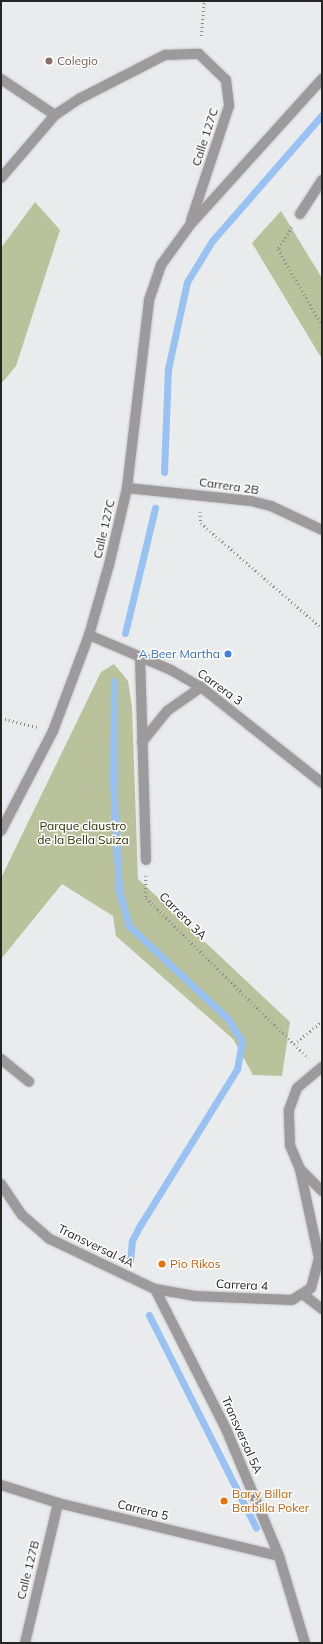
<!DOCTYPE html>
<style>
body{margin:0}
#map{position:relative;width:323px;height:1644px;overflow:hidden;background:#eaebed;font-family:Mulish,sans-serif}
div>[style]{position:absolute}
[style*='--x']{left:calc(var(--x)*1px);top:calc(var(--y)*1px);width:calc(var(--w)*1px);rotate:calc(var(--a)*1deg)}
.green>*{inset:0;background:#bac29b}
.stream>*{height:7px;margin:-3.5px;padding:0 3.5px;transform-origin:3.5px;border-radius:3.5px;background:#99c2f4}
.path>*{height:2.5px;margin-top:-1.25px;transform-origin:0;background:repeating-linear-gradient(90deg,#8b8c8d 0 1px,transparent 0 4px)}
.roads{filter:drop-shadow(0 0 1px #c7c7c9) drop-shadow(0 0 1px #c7c7c9)}
.minor>*{height:10px;margin:-5px;padding:0 5px;transform-origin:5px;border-radius:5px;background:#9c9a9a}
.dots>*{width:11px;height:11px;translate:-50% -50%;box-sizing:border-box;border:2px solid #fff;border-radius:50%}
span{translate:-50% -50%;white-space:nowrap;text-align:center;line-height:1.15;-webkit-text-stroke:3px #fff;paint-order:stroke}
.education-label{font-size:12px;color:#785e54}
.left{translate:0 -50%;text-align:left}
.street-label{font-size:12px;color:#252526}
.shop-label{font-size:12px;color:#366cbe}
.right{translate:-100% -50%;text-align:right}
.park-label{font-size:12px;color:#2b3101}
.food-label{font-size:12px;color:#c56008}
.frame{position:absolute;inset:0;border:2px solid #252526;pointer-events:none}
</style>
<div id="map">
<div class="green">
<div style="clip-path:polygon(35px 202px,60px 230px,16px 366px,1px 384px,1px 248px)"></div>
<div style="clip-path:polygon(281px 211px,322px 278px,322px 359px,252px 243px)"></div>
<div style="clip-path:polygon(114px 664px,128px 681px,132px 707px,138px 879px,290px 1022px,282px 1076px,253px 1075px,233px 1039px,116px 936px,113px 916px,62px 884px,1px 959px,1px 878px,101px 672px)"></div>
</div>
<div class="stream">
<div style="--x:164;--y:472;--w:103;--a:-87.8"></div>
<div style="--x:168;--y:369;--w:89;--a:-77.7"></div>
<div style="--x:187;--y:282;--w:48;--a:-58.6"></div>
<div style="--x:212;--y:241;--w:167;--a:-48.9"></div>
<div style="--x:125;--y:633;--w:129;--a:-76.5"></div>
<div style="--x:114;--y:681;--w:101;--a:90.6"></div>
<div style="--x:113;--y:782;--w:109;--a:86.8"></div>
<div style="--x:119;--y:891;--w:36;--a:74"></div>
<div style="--x:129;--y:926;--w:136;--a:43.2"></div>
<div style="--x:228;--y:1019;--w:26;--a:58"></div>
<div style="--x:242;--y:1041;--w:28;--a:100"></div>
<div style="--x:237;--y:1069;--w:186;--a:121.8"></div>
<div style="--x:139;--y:1227;--w:16;--a:117"></div>
<div style="--x:132;--y:1241;--w:19;--a:96"></div>
<div style="--x:149;--y:1315;--w:238;--a:63.3"></div>
</div>
<div class="path">
<div style="--x:201;--y:36;--w:35;--a:-85"></div>
<div style="--x:292;--y:227;--w:26;--a:122"></div>
<div style="--x:278;--y:249;--w:88;--a:59.9"></div>
<div style="--x:200;--y:512;--w:11;--a:85"></div>
<div style="--x:201;--y:523;--w:160;--a:41"></div>
<div style="--x:1;--y:718;--w:37;--a:14"></div>
<div style="--x:146;--y:876;--w:22;--a:90"></div>
<div style="--x:146;--y:898;--w:228;--a:44.6"></div>
<div style="--x:294;--y:1044;--w:36;--a:-39"></div>
</div>
<div class="roads">
<div class="minor">
<div style="--x:1;--y:79;--w:65;--a:33.7"></div>
<div style="--x:1;--y:178;--w:83;--a:-49.4"></div>
<div style="--x:55;--y:115;--w:29;--a:-34"></div>
<div style="--x:79;--y:99;--w:97;--a:-27.1"></div>
<div style="--x:165;--y:55;--w:34;--a:-2"></div>
<div style="--x:199;--y:54;--w:37;--a:44"></div>
<div style="--x:226;--y:80;--w:26;--a:83"></div>
<div style="--x:229;--y:106;--w:121;--a:108.3"></div>
<div style="--x:300;--y:214;--w:40;--a:-57.1"></div>
<div style="--x:127;--y:488;--w:125;--a:6"></div>
<div style="--x:251;--y:501;--w:21;--a:14"></div>
<div style="--x:271;--y:506;--w:56;--a:25.2"></div>
<div style="--x:89;--y:635;--w:89;--a:23.1"></div>
<div style="--x:171;--y:670;--w:34;--a:30"></div>
<div style="--x:201;--y:687;--w:154;--a:38.4"></div>
<div style="--x:140;--y:657;--w:203;--a:88.3"></div>
<div style="--x:142;--y:742;--w:40;--a:-51"></div>
<div style="--x:167;--y:711;--w:42;--a:-35.2"></div>
<div style="--x:1;--y:831;--w:113;--a:-62.5"></div>
<div style="--x:53;--y:731;--w:103;--a:-69.4"></div>
<div style="--x:89;--y:635;--w:73;--a:-74.1"></div>
<div style="--x:109;--y:565;--w:79;--a:-76.8"></div>
<div style="--x:127;--y:488;--w:189;--a:-83.3"></div>
<div style="--x:149;--y:300;--w:37;--a:-71"></div>
<div style="--x:161;--y:265;--w:49;--a:-54.1"></div>
<div style="--x:190;--y:225;--w:197;--a:-47.9"></div>
<div style="--x:1;--y:1059;--w:36;--a:39"></div>
<div style="--x:300;--y:1169;--w:31;--a:45"></div>
<div style="--x:1;--y:1184;--w:37;--a:56"></div>
<div style="--x:22;--y:1215;--w:37;--a:41"></div>
<div style="--x:50;--y:1239;--w:116;--a:25.5"></div>
<div style="--x:155;--y:1289;--w:40;--a:10"></div>
<div style="--x:194;--y:1296;--w:98;--a:2.3"></div>
<div style="--x:292;--y:1300;--w:22;--a:-32"></div>
<div style="--x:311;--y:1288;--w:31;--a:-75"></div>
<div style="--x:319;--y:1258;--w:91;--a:-102.1"></div>
<div style="--x:300;--y:1169;--w:26;--a:-113"></div>
<div style="--x:290;--y:1145;--w:35;--a:-92"></div>
<div style="--x:289;--y:1110;--w:23;--a:-70"></div>
<div style="--x:297;--y:1088;--w:33;--a:-40"></div>
<div style="--x:155;--y:1289;--w:157;--a:63.1"></div>
<div style="--x:226;--y:1429;--w:138;--a:67.3"></div>
<div style="--x:279;--y:1556;--w:91;--a:73.4"></div>
<div style="--x:304;--y:1295;--w:23;--a:38"></div>
<div style="--x:1;--y:1485;--w:60;--a:17.5"></div>
<div style="--x:58;--y:1503;--w:227;--a:13.5"></div>
<div style="--x:25;--y:1643;--w:144;--a:-76.7"></div>
</div>
</div>
<div class="dots">
<div style="left:49px;top:61px;background:#8d6e63"></div>
<div style="left:228px;top:654px;background:#3f7fe0"></div>
<div style="left:162px;top:1264px;background:#e8710a"></div>
<div style="left:224px;top:1501px;background:#e8710a"></div>
</div>
<div class="education-label">
<span class="left" style="left:57px;top:61px">Colegio</span>
</div>
<div class="street-label">
<span style="left:205px;top:137px;rotate:-72deg">Calle 127C</span>
<span style="left:229px;top:486px;rotate:8deg">Carrera 2B</span>
<span style="left:104px;top:529px;rotate:-77deg">Calle 127C</span>
<span style="left:220px;top:687px;rotate:36deg">Carrera 3</span>
<span style="left:183px;top:916px;rotate:45deg">Carrera 3A</span>
<span style="left:96px;top:1246px;rotate:26deg">Transversal 4A</span>
<span style="left:242px;top:1285px;rotate:3deg">Carrera 4</span>
<span style="left:242px;top:1435px;rotate:66deg">Transversal 5A</span>
<span style="left:143px;top:1510px;rotate:14deg">Carrera 5</span>
<span style="left:28px;top:1570px;rotate:-76deg">Calle 127B</span>
</div>
<div class="shop-label">
<span class="right" style="left:220px;top:654px">A Beer Martha</span>
</div>
<div class="park-label">
<span style="left:83px;top:833px">Parque claustro<br>de la Bella Suiza</span>
</div>
<div class="food-label">
<span class="left" style="left:170px;top:1264px">Pio Rikos</span>
<span class="left" style="left:232px;top:1501px">Bar y Billar<br>Barbilla Poker</span>
</div>
<div class="frame"></div>
</div>
